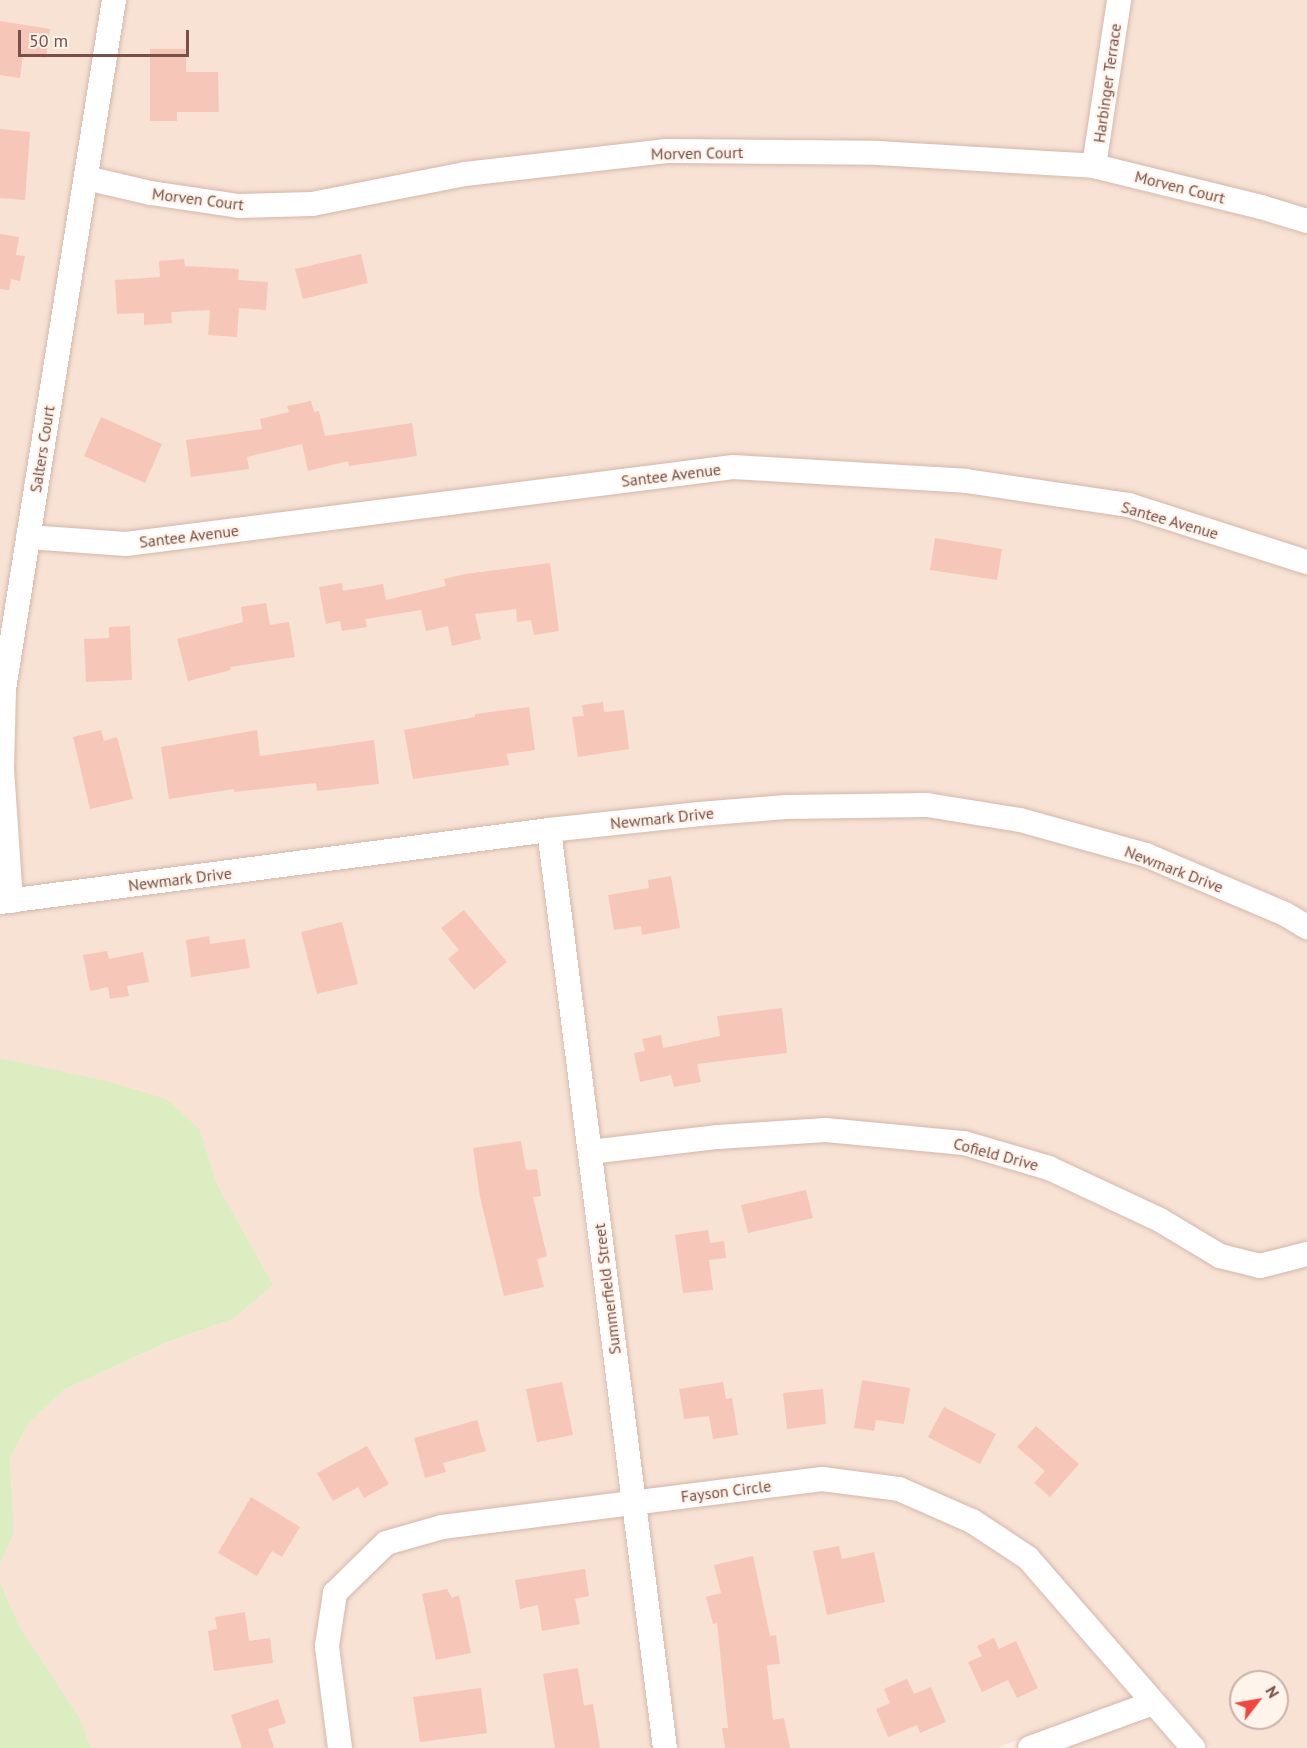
<!DOCTYPE html>
<style>
body{margin:0}
#map{position:relative;width:1307px;height:1748px;overflow:hidden;background:#feefe4;font-family:"PT Sans",sans-serif}
div>[style]{position:absolute}
[style*='--x']{left:calc(var(--x)*1px);top:calc(var(--y)*1px);width:calc(var(--w)*1px);rotate:calc(var(--a)*1deg)}
.residential>*{inset:0;background:#f8e2d4}
.green>*{inset:0;background:#dbedc1}
.building>*{inset:0;background:#f6c6b9}
.roads{filter:drop-shadow(0 0 2px #d3b6ab) drop-shadow(0 0 2px #d3b6ab)}
.minor>*{height:24px;margin:-12px;padding:0 12px;transform-origin:12px;border-radius:12px;background:#fff}
span{translate:-50% -50%;white-space:nowrap;text-align:center;line-height:1.15;-webkit-text-stroke:4.5px #fff4ec;paint-order:stroke}
.street-label{font-size:16px;color:#794f47}
.north{position:absolute;left:1229px;top:1670px;width:60px;height:60px;box-sizing:border-box;background:#fff4ec;border:2px solid #c9b2aa;border-radius:50%;rotate:59deg;font-size:16px;font-weight:700;line-height:24px;text-align:center;color:#794f47}
.north::after{content:'';display:block;margin:auto;width:21px;height:27px;background:#f2453f;clip-path:polygon(50% 0,100% 100%,50% 72%,0 100%)}
.scale{position:absolute;left:18px;top:30px;width:171px;height:27px;box-sizing:border-box;border:3px solid #794f47;border-top:0;padding-left:8px;font-size:18px;line-height:21px;white-space:nowrap;color:#794f47;-webkit-text-stroke:4px #fff4ec;paint-order:stroke}
</style>
<div id="map">
<div class="residential">
<div style="clip-path:polygon(0 0,101px 0,0 631px)"></div>
<div style="clip-path:polygon(127px 0,1106px 0,1084px 153px,880px 141px,669px 139px,312px 192px,241px 194px,155px 182px,100px 168px)"></div>
<div style="clip-path:polygon(1132px 0,1307px 0,1307px 208px,1109px 157px)"></div>
<div style="clip-path:polygon(666px 163px,876px 165px,1091px 179px,1256px 219px,1307px 235px,1307px 549px,1134px 494px,970px 469px,733px 455px,128px 532px,42px 526px,96px 193px,148px 206px,236px 218px,311px 216px,466px 186px)"></div>
<div style="clip-path:polygon(732px 479px,963px 493px,1125px 517px,1307px 575px,1307px 912px,1291px 902px,1152px 844px,1024px 808px,929px 792px,787px 795px,560px 816px,23px 887px,15px 768px,17px 689px,38px 550px,127px 556px)"></div>
<div style="clip-path:polygon(925px 817px,1016px 832px,1140px 866px,1278px 924px,1307px 942px,1307px 1239px,1299px 1246px,1261px 1254px,1226px 1245px,1167px 1209px,1056px 1157px,967px 1131px,826px 1118px,718px 1125px,601px 1139px,563px 841px,785px 819px)"></div>
<div style="clip-path:polygon(537px 844px,618px 1492px,442px 1515px,378px 1534px,344px 1565px,322px 1593px,314px 1649px,327px 1748px,91px 1748px,80px 1719px,19px 1626px,0 1582px,0 1564px,14px 1533px,10px 1458px,29px 1422px,65px 1389px,174px 1340px,233px 1319px,273px 1285px,216px 1182px,200px 1130px,22px 1063px,0 1058px,0 914px)"></div>
<div style="clip-path:polygon(evenodd,824px 1142px,960px 1155px,1043px 1180px,1153px 1231px,1212px 1266px,1255px 1278px,1307px 1268px,1307px 1748px,1211px 1748px,1165px 1696px,1163px 1687px,1159px 1689px,1036px 1548px,979px 1510px,903px 1477px,822px 1467px,644px 1489px,604px 1162px,718px 1149px,824px 1142px,1241px 1682px,1277px 1682px,1277px 1718px,1241px 1718px,1241px 1682px)"></div>
<div style="clip-path:polygon(821px 1492px,894px 1501px,965px 1532px,1018px 1567px,1132px 1698px,996px 1748px,678px 1748px,648px 1513px)"></div>
<div style="clip-path:polygon(622px 1516px,652px 1748px,353px 1748px,340px 1645px,347px 1597px,392px 1553px,444px 1539px)"></div>
<div style="clip-path:polygon(1148px 1717px,1176px 1748px,1064px 1748px)"></div>
</div>
<div class="green">
<div style="clip-path:polygon(0 1058px,110px 1082px,166px 1099px,200px 1130px,216px 1182px,273px 1285px,233px 1319px,173px 1340px,65px 1389px,29px 1422px,10px 1458px,14px 1533px,0 1564px)"></div>
<div style="clip-path:polygon(0 1582px,19px 1626px,80px 1719px,91px 1748px,0 1748px)"></div>
</div>
<div class="building">
<div style="clip-path:polygon(0 21px,50px 29px,46px 58px,23px 54px,20px 78px,0 75px)"></div>
<div style="clip-path:polygon(150px 49px,186px 49px,186px 72px,218px 72px,219px 112px,177px 112px,177px 121px,150px 121px)"></div>
<div style="clip-path:polygon(0 129px,30px 132px,25px 200px,0 198px)"></div>
<div style="clip-path:polygon(0 234px,19px 237px,16px 255px,25px 256px,20px 281px,11px 279px,9px 290px,0 289px)"></div>
<div style="clip-path:polygon(361px 254px,368px 283px,303px 299px,295px 269px)"></div>
<div style="clip-path:polygon(184px 259px,185px 266px,239px 269px,238px 280px,268px 282px,266px 310px,239px 308px,237px 337px,208px 335px,210px 310px,171px 312px,172px 323px,144px 325px,144px 313px,117px 314px,115px 280px,160px 277px,159px 261px)"></div>
<div style="clip-path:polygon(311px 401px,314px 412px,319px 411px,325px 436px,412px 423px,417px 456px,349px 466px,348px 461px,308px 471px,302px 444px,247px 457px,249px 469px,191px 477px,186px 440px,262px 429px,260px 419px,289px 412px,287px 406px)"></div>
<div style="clip-path:polygon(101px 417px,162px 444px,145px 483px,84px 456px)"></div>
<div style="clip-path:polygon(935px 538px,1002px 549px,997px 580px,930px 570px)"></div>
<div style="clip-path:polygon(550px 563px,559px 631px,534px 635px,531px 620px,517px 622px,516px 609px,475px 614px,481px 639px,452px 646px,448px 626px,426px 631px,421px 610px,365px 619px,367px 627px,342px 631px,340px 621px,326px 624px,319px 587px,342px 583px,343px 591px,383px 584px,386px 600px,446px 586px,444px 579px,465px 574px)"></div>
<div style="clip-path:polygon(266px 603px,270px 625px,289px 622px,295px 657px,230px 667px,231px 670px,188px 681px,177px 639px,243px 622px,241px 607px)"></div>
<div style="clip-path:polygon(130px 626px,132px 680px,86px 682px,84px 639px,109px 638px,109px 627px)"></div>
<div style="clip-path:polygon(603px 702px,604px 712px,624px 710px,629px 749px,578px 757px,572px 717px,584px 716px,582px 705px)"></div>
<div style="clip-path:polygon(529px 707px,535px 750px,507px 754px,509px 765px,413px 779px,404px 730px,475px 717px,475px 714px)"></div>
<div style="clip-path:polygon(101px 730px,104px 741px,117px 737px,133px 799px,90px 809px,73px 737px)"></div>
<div style="clip-path:polygon(257px 730px,260px 756px,374px 740px,379px 784px,317px 791px,316px 783px,234px 792px,234px 789px,169px 799px,161px 747px)"></div>
<div style="clip-path:polygon(671px 876px,680px 928px,642px 935px,641px 926px,614px 930px,608px 895px,649px 888px,648px 880px)"></div>
<div style="clip-path:polygon(464px 910px,507px 962px,474px 990px,448px 959px,459px 950px,441px 928px)"></div>
<div style="clip-path:polygon(342px 922px,358px 984px,317px 994px,301px 932px)"></div>
<div style="clip-path:polygon(209px 936px,210px 944px,245px 939px,250px 968px,191px 977px,186px 940px)"></div>
<div style="clip-path:polygon(107px 951px,109px 959px,143px 952px,149px 982px,127px 986px,129px 996px,110px 999px,108px 987px,90px 991px,83px 955px)"></div>
<div style="clip-path:polygon(782px 1008px,787px 1053px,697px 1064px,701px 1082px,674px 1087px,671px 1075px,640px 1082px,634px 1053px,645px 1051px,642px 1039px,661px 1035px,663px 1048px,720px 1036px,717px 1016px)"></div>
<div style="clip-path:polygon(521px 1141px,526px 1170px,537px 1169px,541px 1196px,533px 1197px,547px 1256px,537px 1259px,544px 1287px,504px 1296px,480px 1197px,473px 1148px)"></div>
<div style="clip-path:polygon(806px 1190px,813px 1218px,748px 1233px,741px 1205px)"></div>
<div style="clip-path:polygon(708px 1230px,710px 1243px,724px 1241px,726px 1258px,709px 1260px,713px 1290px,683px 1293px,675px 1235px)"></div>
<div style="clip-path:polygon(862px 1380px,910px 1388px,904px 1424px,876px 1420px,874px 1431px,854px 1428px)"></div>
<div style="clip-path:polygon(562px 1382px,573px 1435px,537px 1442px,526px 1389px)"></div>
<div style="clip-path:polygon(723px 1382px,726px 1399px,732px 1398px,738px 1435px,713px 1439px,709px 1416px,684px 1419px,679px 1389px)"></div>
<div style="clip-path:polygon(823px 1389px,826px 1424px,787px 1429px,783px 1393px)"></div>
<div style="clip-path:polygon(944px 1407px,996px 1434px,980px 1464px,928px 1437px)"></div>
<div style="clip-path:polygon(477px 1420px,486px 1451px,443px 1463px,446px 1472px,425px 1478px,414px 1438px)"></div>
<div style="clip-path:polygon(1036px 1426px,1079px 1464px,1050px 1497px,1034px 1483px,1045px 1471px,1017px 1447px)"></div>
<div style="clip-path:polygon(367px 1446px,389px 1484px,364px 1498px,358px 1487px,333px 1501px,317px 1473px)"></div>
<div style="clip-path:polygon(251px 1497px,300px 1527px,282px 1557px,272px 1551px,257px 1576px,218px 1553px)"></div>
<div style="clip-path:polygon(839px 1546px,842px 1559px,874px 1552px,885px 1602px,827px 1615px,813px 1551px)"></div>
<div style="clip-path:polygon(753px 1556px,770px 1636px,776px 1635px,780px 1664px,767px 1665px,773px 1720px,784px 1718px,790px 1748px,725px 1748px,722px 1728px,728px 1728px,717px 1623px,713px 1624px,706px 1597px,721px 1593px,714px 1565px)"></div>
<div style="clip-path:polygon(585px 1569px,589px 1596px,575px 1599px,580px 1624px,542px 1631px,538px 1605px,520px 1609px,515px 1580px)"></div>
<div style="clip-path:polygon(447px 1589px,452px 1598px,459px 1595px,471px 1653px,436px 1660px,422px 1594px)"></div>
<div style="clip-path:polygon(245px 1612px,249px 1641px,270px 1638px,273px 1663px,214px 1671px,208px 1631px,217px 1629px,215px 1617px)"></div>
<div style="clip-path:polygon(994px 1638px,999px 1649px,1016px 1641px,1038px 1688px,1017px 1698px,1008px 1680px,982px 1692px,968px 1662px,982px 1656px,977px 1646px)"></div>
<div style="clip-path:polygon(578px 1668px,584px 1706px,593px 1704px,600px 1748px,555px 1748px,543px 1674px)"></div>
<div style="clip-path:polygon(907px 1679px,914px 1694px,931px 1687px,946px 1722px,920px 1733px,917px 1725px,888px 1737px,876px 1709px,890px 1703px,884px 1689px)"></div>
<div style="clip-path:polygon(481px 1688px,487px 1733px,420px 1742px,413px 1697px)"></div>
<div style="clip-path:polygon(278px 1699px,286px 1723px,268px 1729px,274px 1748px,242px 1748px,231px 1715px)"></div>
</div>
<div class="roads">
<div class="minor">
<div style="--x:1094;--y:166;--w:168;--a:-81.4"></div>
<div style="--x:86;--y:178;--w:67;--a:13"></div>
<div style="--x:151;--y:193;--w:89;--a:8.4"></div>
<div style="--x:239;--y:206;--w:73;--a:-1.6"></div>
<div style="--x:312;--y:204;--w:156;--a:-11.1"></div>
<div style="--x:465;--y:174;--w:203;--a:-6.5"></div>
<div style="--x:667;--y:151;--w:211;--a:0.5"></div>
<div style="--x:878;--y:153;--w:216;--a:3.4"></div>
<div style="--x:1094;--y:166;--w:172;--a:13.8"></div>
<div style="--x:1261;--y:207;--w:48;--a:16.9"></div>
<div style="--x:28;--y:537;--w:98;--a:4.1"></div>
<div style="--x:126;--y:544;--w:612;--a:-7.23"></div>
<div style="--x:733;--y:467;--w:233;--a:3.4"></div>
<div style="--x:966;--y:481;--w:165;--a:8.4"></div>
<div style="--x:1129;--y:505;--w:187;--a:17.8"></div>
<div style="--x:549;--y:830;--w:925;--a:82.8"></div>
<div style="--x:11;--y:901;--w:131;--a:-93.9"></div>
<div style="--x:2;--y:770;--w:81;--a:-88.6"></div>
<div style="--x:4;--y:689;--w:698;--a:-80.93"></div>
<div style="--x:0;--y:902;--w:554;--a:-7.47"></div>
<div style="--x:549;--y:830;--w:151;--a:-6.1"></div>
<div style="--x:699;--y:814;--w:87;--a:-4.6"></div>
<div style="--x:786;--y:807;--w:141;--a:-0.8"></div>
<div style="--x:927;--y:805;--w:94;--a:9.2"></div>
<div style="--x:1020;--y:820;--w:131;--a:15.5"></div>
<div style="--x:1146;--y:855;--w:151;--a:23"></div>
<div style="--x:1285;--y:914;--w:26;--a:31"></div>
<div style="--x:590;--y:1152;--w:129;--a:-6.7"></div>
<div style="--x:718;--y:1137;--w:108;--a:-3.7"></div>
<div style="--x:826;--y:1130;--w:139;--a:5.4"></div>
<div style="--x:964;--y:1143;--w:89;--a:16.4"></div>
<div style="--x:1049;--y:1168;--w:123;--a:25.1"></div>
<div style="--x:1160;--y:1220;--w:70;--a:31"></div>
<div style="--x:1220;--y:1256;--w:41;--a:14"></div>
<div style="--x:1260;--y:1266;--w:49;--a:-14.3"></div>
<div style="--x:340;--y:1748;--w:103;--a:-97.3"></div>
<div style="--x:327;--y:1646;--w:54;--a:-81.4"></div>
<div style="--x:335;--y:1593;--w:71;--a:-44.4"></div>
<div style="--x:386;--y:1543;--w:58;--a:-15.9"></div>
<div style="--x:442;--y:1527;--w:383;--a:-7.2"></div>
<div style="--x:822;--y:1479;--w:78;--a:7.4"></div>
<div style="--x:899;--y:1489;--w:80;--a:23.7"></div>
<div style="--x:972;--y:1521;--w:67;--a:33.5"></div>
<div style="--x:1028;--y:1558;--w:252;--a:49"></div>
<div style="--x:1030;--y:1748;--w:131;--a:-20.1"></div>
</div>
</div>
<div class="street-label">
<span style="left:1107px;top:83px;rotate:-82deg">Harbinger Terrace</span>
<span style="left:697px;top:153px;rotate:-1deg">Morven Court</span>
<span style="left:1180px;top:187px;rotate:14deg">Morven Court</span>
<span style="left:198px;top:199px;rotate:7deg">Morven Court</span>
<span style="left:42px;top:449px;rotate:-81deg">Salters Court</span>
<span style="left:671px;top:475px;rotate:-7deg">Santee Avenue</span>
<span style="left:1170px;top:520px;rotate:16deg">Santee Avenue</span>
<span style="left:189px;top:536px;rotate:-7deg">Santee Avenue</span>
<span style="left:662px;top:818px;rotate:-6deg">Newmark Drive</span>
<span style="left:1174px;top:869px;rotate:21deg">Newmark Drive</span>
<span style="left:180px;top:879px;rotate:-7deg">Newmark Drive</span>
<span style="left:996px;top:1154px;rotate:15deg">Cofield Drive</span>
<span style="left:607px;top:1289px;rotate:-97deg">Summerfield Street</span>
<span style="left:726px;top:1491px;rotate:-7deg">Fayson Circle</span>
</div>
<div class="north">N</div>
<div class="scale">50 m</div>
</div>
